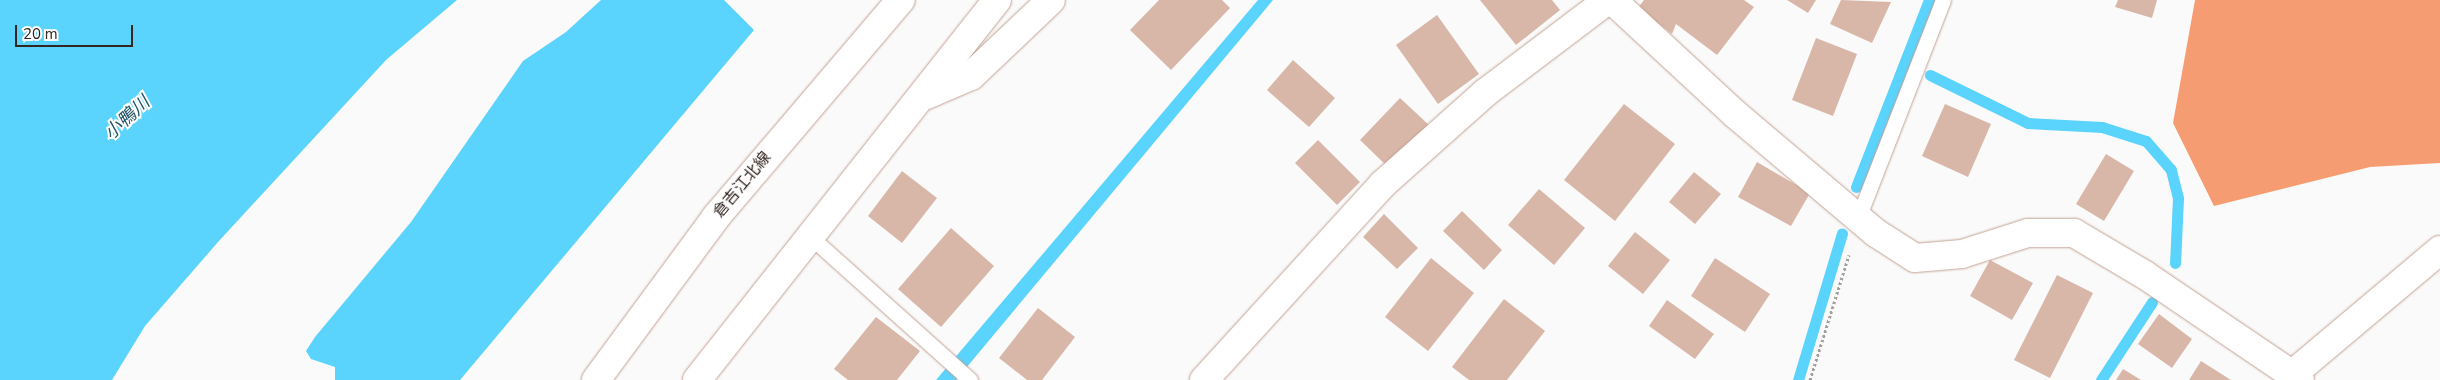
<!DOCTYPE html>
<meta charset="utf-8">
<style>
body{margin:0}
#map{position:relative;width:2440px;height:380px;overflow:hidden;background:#fafafa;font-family:"Nunito Sans","Noto Sans JP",sans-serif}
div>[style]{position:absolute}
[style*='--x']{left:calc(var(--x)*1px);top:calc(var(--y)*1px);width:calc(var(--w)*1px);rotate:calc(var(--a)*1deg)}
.forest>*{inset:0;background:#f69c72}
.water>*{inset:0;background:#5ad3fd}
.stream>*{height:11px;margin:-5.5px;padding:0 5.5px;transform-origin:5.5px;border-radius:5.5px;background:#5ad3fd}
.building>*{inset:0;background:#d8b7a9}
.path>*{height:3px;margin-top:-1.5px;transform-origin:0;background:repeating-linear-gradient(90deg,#a49f9d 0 2.5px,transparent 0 5px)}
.roads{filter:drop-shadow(0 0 1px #c2a293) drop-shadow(0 0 1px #c2a293)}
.service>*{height:15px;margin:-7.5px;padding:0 7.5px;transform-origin:7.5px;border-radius:7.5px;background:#fff}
.minor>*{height:28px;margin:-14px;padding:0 14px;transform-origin:14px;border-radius:14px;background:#fff}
.secondary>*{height:28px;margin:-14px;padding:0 14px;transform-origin:14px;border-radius:14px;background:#fff}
span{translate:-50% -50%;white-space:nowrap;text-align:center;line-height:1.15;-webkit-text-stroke:4px #fff;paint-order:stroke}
.street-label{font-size:16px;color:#322520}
.water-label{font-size:18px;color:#205364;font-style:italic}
.scale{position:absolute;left:15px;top:25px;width:118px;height:22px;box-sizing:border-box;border:2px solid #322520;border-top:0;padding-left:6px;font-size:15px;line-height:18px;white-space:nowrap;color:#322520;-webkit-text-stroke:4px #fff;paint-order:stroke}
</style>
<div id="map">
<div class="forest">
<div style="clip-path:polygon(2195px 0,2440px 0,2440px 163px,2370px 167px,2214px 206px,2173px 123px)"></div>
</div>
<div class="water">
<div style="clip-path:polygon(0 0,457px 0,386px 60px,218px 242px,145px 326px,112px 380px,0 380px)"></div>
<div style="clip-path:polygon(601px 0,724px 0,754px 30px,460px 380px,335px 380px,335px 367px,311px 359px,306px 351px,315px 337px,411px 222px,523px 61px,566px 32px)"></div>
<div style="clip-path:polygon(1258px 0,1273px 0,956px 380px,936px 380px)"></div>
</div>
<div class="stream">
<div style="--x:1930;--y:75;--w:109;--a:26.1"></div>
<div style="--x:2028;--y:123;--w:74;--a:3.1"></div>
<div style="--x:2102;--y:127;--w:46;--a:17.7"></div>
<div style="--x:2146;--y:141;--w:38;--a:49"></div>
<div style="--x:2171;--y:170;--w:29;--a:76"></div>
<div style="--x:2178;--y:198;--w:65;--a:92.6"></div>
<div style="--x:1856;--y:187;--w:201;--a:-68.7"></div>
<div style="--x:1798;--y:380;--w:153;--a:-73.3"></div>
<div style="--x:2101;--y:380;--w:93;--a:-56.8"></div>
</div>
<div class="building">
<div style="clip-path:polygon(1159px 0,1222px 0,1230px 8px,1171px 70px,1130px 30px)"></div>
<div style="clip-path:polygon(1480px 0,1552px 0,1560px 10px,1516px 45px)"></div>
<div style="clip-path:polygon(1644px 0,1744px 0,1754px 7px,1717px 55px,1676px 24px,1672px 34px,1638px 8px)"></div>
<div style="clip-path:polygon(1787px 0,1816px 0,1808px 13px)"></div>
<div style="clip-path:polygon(1841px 0,1891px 2px,1872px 43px,1830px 24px)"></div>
<div style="clip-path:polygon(2118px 0,2157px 0,2152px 18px,2115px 7px)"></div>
<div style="clip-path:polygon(1437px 15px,1479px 74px,1438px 104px,1396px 45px)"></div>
<div style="clip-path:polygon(1816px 38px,1857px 54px,1833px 116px,1792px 100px)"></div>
<div style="clip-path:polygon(1293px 60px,1335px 98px,1309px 127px,1267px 90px)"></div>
<div style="clip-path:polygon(1400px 98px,1430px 126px,1390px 169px,1360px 140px)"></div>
<div style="clip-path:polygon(1624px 104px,1675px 144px,1615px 221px,1564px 180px)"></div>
<div style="clip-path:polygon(1945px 104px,1991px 124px,1968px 177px,1922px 156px)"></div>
<div style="clip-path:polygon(1318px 140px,1360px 182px,1337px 205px,1295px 163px)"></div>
<div style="clip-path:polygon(2106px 154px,2134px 171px,2104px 221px,2076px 204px)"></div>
<div style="clip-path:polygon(1757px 162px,1810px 193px,1791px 226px,1738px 197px)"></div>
<div style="clip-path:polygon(902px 171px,937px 198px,902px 243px,868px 216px)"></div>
<div style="clip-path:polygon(1694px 172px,1721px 194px,1695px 224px,1669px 202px)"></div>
<div style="clip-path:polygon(1539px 189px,1585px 228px,1554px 265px,1508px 225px)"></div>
<div style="clip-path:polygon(1462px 211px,1502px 250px,1484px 270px,1443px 231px)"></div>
<div style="clip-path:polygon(1384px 214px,1418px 248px,1397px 269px,1363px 237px)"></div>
<div style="clip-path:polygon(951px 228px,994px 266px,941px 327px,898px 289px)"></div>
<div style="clip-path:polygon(1635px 232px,1670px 260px,1643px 294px,1608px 266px)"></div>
<div style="clip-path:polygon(1431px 258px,1474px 293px,1428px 351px,1385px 317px)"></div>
<div style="clip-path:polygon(1715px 258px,1770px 294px,1745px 332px,1691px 296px)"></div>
<div style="clip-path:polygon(1990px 260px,2033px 283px,2012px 320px,1970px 296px)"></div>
<div style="clip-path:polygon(2057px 275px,2093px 293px,2050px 378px,2014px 360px)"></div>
<div style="clip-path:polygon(1504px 299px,1545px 331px,1507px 380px,1469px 380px,1452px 367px)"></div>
<div style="clip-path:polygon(1667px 300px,1714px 334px,1695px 359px,1649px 326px)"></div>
<div style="clip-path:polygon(1038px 308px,1075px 337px,1042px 380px,1027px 380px,999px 358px)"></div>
<div style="clip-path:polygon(2159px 314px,2192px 339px,2172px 368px,2138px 344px)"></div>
<div style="clip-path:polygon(876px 317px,920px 351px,897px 380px,848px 380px,834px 369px)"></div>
<div style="clip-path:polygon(2201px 361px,2231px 380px,2189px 380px)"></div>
<div style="clip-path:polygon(2123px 369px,2141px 380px,2116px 380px)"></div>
</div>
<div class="path">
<div style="--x:1810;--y:380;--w:131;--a:-72.7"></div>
</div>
<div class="roads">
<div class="service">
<div style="--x:1858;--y:218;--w:234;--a:-68.7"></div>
<div style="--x:813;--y:239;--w:211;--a:41.9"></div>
</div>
<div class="minor">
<div style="--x:1612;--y:0;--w:168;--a:42.8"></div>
<div style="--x:1735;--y:114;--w:185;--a:40.2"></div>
<div style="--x:1876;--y:233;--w:46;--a:32.7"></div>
<div style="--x:1915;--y:258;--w:47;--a:-4.9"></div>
<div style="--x:1962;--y:254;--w:69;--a:-17.7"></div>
<div style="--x:2028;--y:233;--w:46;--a:0"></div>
<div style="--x:2074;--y:233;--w:82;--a:30.6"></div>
<div style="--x:2145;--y:275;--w:187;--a:34.1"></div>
<div style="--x:927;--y:95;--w:48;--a:-23.4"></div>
<div style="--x:971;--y:76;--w:110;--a:-43.5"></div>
<div style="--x:2294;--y:373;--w:191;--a:-40.1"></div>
<div style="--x:697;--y:380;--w:484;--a:-51.7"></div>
<div style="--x:1204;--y:380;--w:265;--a:-47.6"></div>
<div style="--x:1383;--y:184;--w:137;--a:-41.7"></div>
<div style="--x:1485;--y:93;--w:154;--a:-37.1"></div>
</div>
<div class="secondary">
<div style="--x:596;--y:380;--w:202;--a:-53.6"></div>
<div style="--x:716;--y:217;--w:285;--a:-49.6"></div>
</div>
</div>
<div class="street-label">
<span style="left:742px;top:185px;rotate:-50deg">倉吉江北線</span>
</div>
<div class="water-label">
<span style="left:127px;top:118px;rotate:-43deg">小鴨川</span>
</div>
<div class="scale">20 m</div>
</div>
